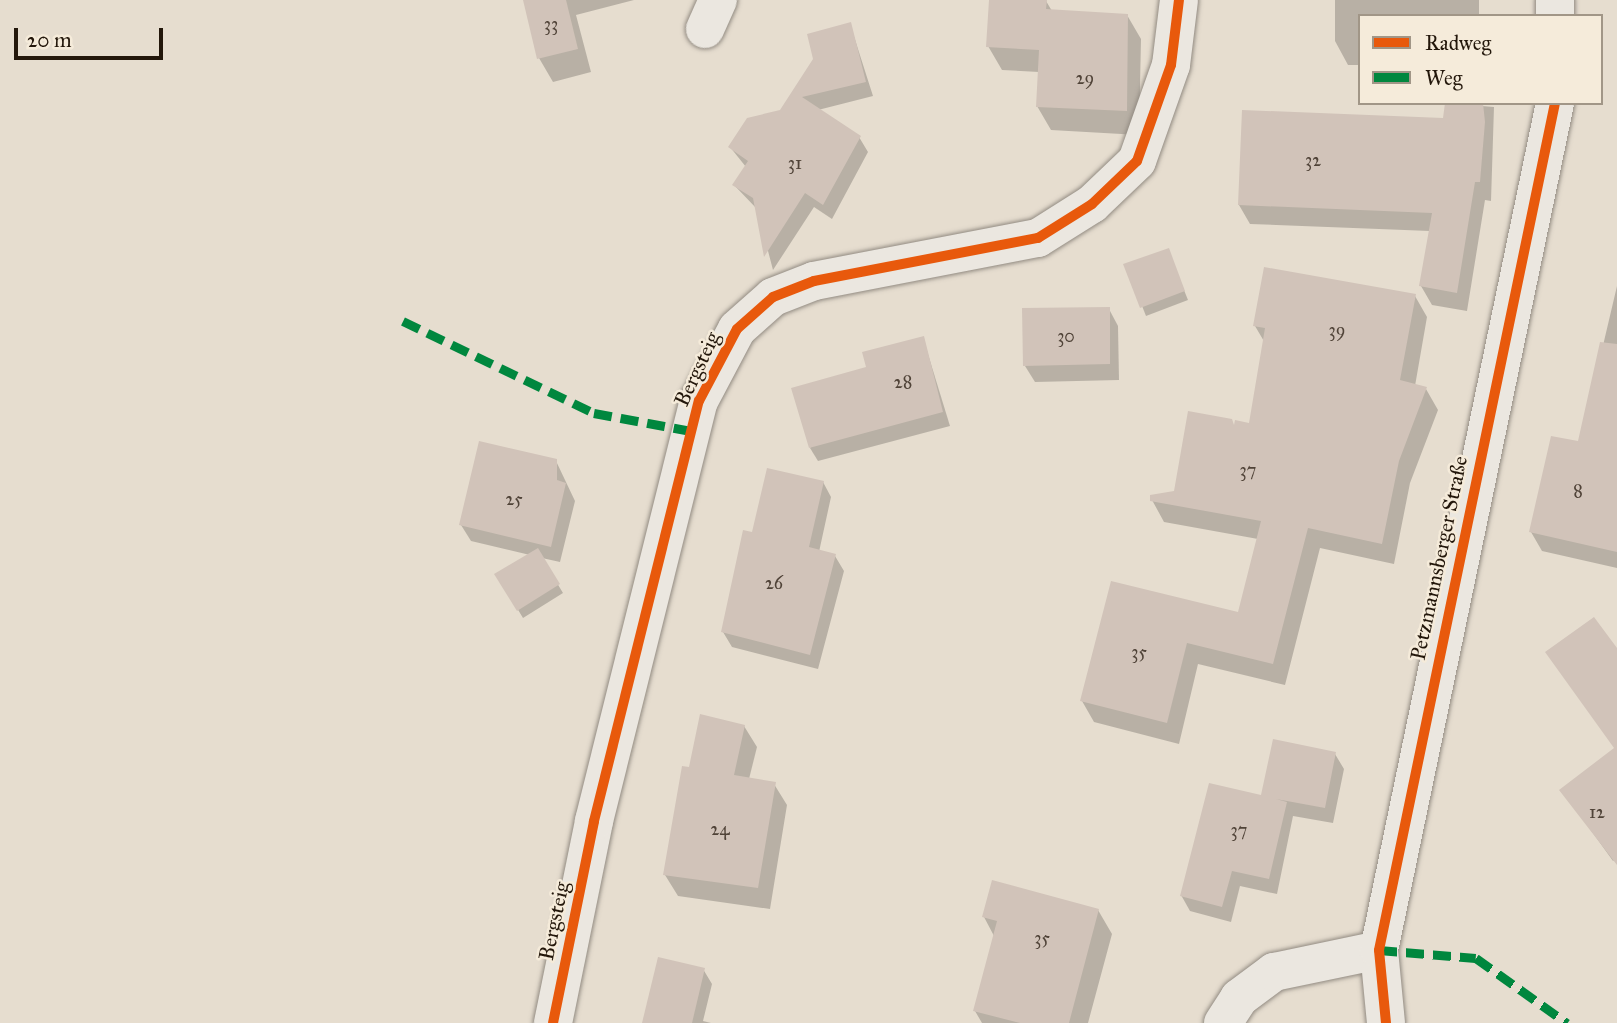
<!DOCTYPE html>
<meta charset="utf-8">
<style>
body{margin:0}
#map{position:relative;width:1617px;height:1023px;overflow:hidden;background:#e6ddcf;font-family:"IM FELL Great Primer",serif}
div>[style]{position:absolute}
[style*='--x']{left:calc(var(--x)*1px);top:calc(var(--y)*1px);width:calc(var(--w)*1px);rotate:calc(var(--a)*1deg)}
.shadow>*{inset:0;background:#0003}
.building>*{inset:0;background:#d1c3b9}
.roads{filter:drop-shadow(0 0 2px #928b82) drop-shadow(0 0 2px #928b82)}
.minor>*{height:38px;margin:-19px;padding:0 19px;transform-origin:19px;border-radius:19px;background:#ebe7e0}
.quiet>*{height:9px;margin-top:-4.5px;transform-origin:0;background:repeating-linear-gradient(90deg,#00873e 0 18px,transparent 0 27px)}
.cycleway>*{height:10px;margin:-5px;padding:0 5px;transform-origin:5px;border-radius:5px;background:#e8590c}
span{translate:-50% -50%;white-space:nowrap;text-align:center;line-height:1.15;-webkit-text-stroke:5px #f5ebda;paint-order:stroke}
.number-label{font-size:18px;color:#504338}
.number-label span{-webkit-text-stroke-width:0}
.street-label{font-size:21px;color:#23170b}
.legend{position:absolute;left:1358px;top:14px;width:245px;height:91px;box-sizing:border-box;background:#f5ebda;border:2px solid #a19687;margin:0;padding:9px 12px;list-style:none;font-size:21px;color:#23170b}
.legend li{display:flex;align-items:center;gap:14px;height:35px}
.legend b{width:35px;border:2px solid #a19687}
.scale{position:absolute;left:14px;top:28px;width:149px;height:32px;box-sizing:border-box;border:4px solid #23170b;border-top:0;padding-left:9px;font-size:21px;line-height:24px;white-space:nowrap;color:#23170b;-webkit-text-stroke:5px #f5ebda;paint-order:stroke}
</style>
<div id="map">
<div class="shadow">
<div style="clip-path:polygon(524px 0,634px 0,576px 15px,591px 72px,553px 82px,539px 58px)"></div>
<div style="clip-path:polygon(990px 0,1046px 1px,1052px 11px,1127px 15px,1141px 39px,1139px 135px,1051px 130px,1037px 106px,1039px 72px,1002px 70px,988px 46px)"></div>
<div style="clip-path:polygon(1335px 0,1479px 0,1479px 16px,1360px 16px,1360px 65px,1348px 65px,1335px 41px)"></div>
<div style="clip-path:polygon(850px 24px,873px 96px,818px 110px,859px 137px,868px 152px,832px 219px,814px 207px,773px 270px,757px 209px,734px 185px,746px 167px,730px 147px,781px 111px)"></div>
<div style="clip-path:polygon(1446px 103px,1494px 107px,1491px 201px,1485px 200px,1467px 311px,1432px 305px,1421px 286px,1430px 231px,1250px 224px,1239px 205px,1445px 120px)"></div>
<div style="clip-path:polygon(1168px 250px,1188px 300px,1146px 316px,1126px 265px)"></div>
<div style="clip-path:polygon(1617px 286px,1617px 568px,1542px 551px,1531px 532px,1580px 443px)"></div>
<div style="clip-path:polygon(1415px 296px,1427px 317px,1415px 386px,1426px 389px,1438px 410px,1410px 483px,1394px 564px,1320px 548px,1285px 685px,1198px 664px,1179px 744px,1094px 722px,1082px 701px,1112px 583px,1239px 614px,1258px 539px,1164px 522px,1152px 500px,1175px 493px,1236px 429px,1250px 425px,1265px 343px,1255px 326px)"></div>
<div style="clip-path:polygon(1109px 309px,1118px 326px,1119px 380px,1035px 382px,1025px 366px)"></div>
<div style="clip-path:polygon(923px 338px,950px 426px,818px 461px,810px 448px,868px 368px)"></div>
<div style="clip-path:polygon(556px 461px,575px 501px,560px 562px,542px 558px,563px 593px,523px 618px,497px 575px,530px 555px,471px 541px,461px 525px)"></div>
<div style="clip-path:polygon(823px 482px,831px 497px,819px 552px,835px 556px,844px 571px,818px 669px,732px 647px,723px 632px)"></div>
<div style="clip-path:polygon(744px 726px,757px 747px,749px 779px,774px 784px,787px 805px,770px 909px,678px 896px,665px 875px,690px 769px)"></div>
<div style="clip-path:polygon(1617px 748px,1617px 858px,1613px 861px,1562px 790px)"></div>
<div style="clip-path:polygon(1335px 754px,1344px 769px,1333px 823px,1293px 816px,1277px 894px,1240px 886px,1231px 922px,1190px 911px,1181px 895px,1262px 798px)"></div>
<div style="clip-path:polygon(1098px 910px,1112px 934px,1088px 1023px,982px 1023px,975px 1011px,994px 936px,984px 917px)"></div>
<div style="clip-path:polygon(703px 969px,712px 984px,703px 1021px,711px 1023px,646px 1023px)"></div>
</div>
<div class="building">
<div style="clip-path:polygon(523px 0,566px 0,578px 49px,537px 59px)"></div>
<div style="clip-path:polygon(989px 0,1047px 0,1046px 9px,1128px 14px,1127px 111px,1036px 107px,1039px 50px,986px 47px)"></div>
<div style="clip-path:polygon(851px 22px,866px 82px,802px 97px,861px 136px,823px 205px,805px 193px,764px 257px,753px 198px,732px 185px,748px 161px,728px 147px,747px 118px,780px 110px,813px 59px,807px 34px)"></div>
<div style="clip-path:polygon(1445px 103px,1483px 103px,1485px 122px,1480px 182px,1475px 182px,1457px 293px,1419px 286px,1432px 213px,1238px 205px,1242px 110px,1443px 118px)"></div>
<div style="clip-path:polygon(1169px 248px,1185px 291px,1140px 308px,1123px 264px)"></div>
<div style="clip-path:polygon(1264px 267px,1416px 294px,1400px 380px,1427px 387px,1399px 461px,1382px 544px,1308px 528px,1273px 664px,1187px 643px,1167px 723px,1080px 701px,1111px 581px,1238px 612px,1261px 521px,1150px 501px,1150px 495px,1174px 491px,1188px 411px,1232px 419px,1234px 425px,1235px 420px,1249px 423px,1265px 328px,1253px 326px)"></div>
<div style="clip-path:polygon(1110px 307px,1110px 364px,1023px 366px,1022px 308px)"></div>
<div style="clip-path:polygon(924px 336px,943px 412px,809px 448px,791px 388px,866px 367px,862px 352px)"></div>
<div style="clip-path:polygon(1600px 342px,1617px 344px,1617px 552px,1529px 532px,1551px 436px,1578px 441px)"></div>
<div style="clip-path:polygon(479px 441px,557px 459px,557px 480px,566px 483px,551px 547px,459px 525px)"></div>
<div style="clip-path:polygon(767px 468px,824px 481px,809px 547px,836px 554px,810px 655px,721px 632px,743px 530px,752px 532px)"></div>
<div style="clip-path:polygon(538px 548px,560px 584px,517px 611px,494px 574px)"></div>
<div style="clip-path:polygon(1594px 617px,1617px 648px,1617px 865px,1559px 790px,1614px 748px,1545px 652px)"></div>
<div style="clip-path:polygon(700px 714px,745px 725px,734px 775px,776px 782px,758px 888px,663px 875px,682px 766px,689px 767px)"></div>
<div style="clip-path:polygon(1273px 739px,1336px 752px,1325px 808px,1276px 799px,1287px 802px,1269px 879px,1232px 871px,1222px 907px,1180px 896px,1209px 783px,1261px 795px)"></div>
<div style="clip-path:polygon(992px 880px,1099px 909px,1069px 1023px,1020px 1023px,973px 1011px,997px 921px,982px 917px)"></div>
<div style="clip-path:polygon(658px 957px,705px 968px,692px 1023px,642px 1023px)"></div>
</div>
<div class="roads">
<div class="minor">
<div style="--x:1555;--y:0;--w:16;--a:90"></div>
<div style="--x:705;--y:29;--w:32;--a:-66"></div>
<div style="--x:553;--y:1023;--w:206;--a:-78.5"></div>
<div style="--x:594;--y:821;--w:433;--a:-76"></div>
<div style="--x:699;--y:401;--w:81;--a:-62.2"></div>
<div style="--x:737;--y:329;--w:48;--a:-41.6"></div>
<div style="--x:773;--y:297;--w:44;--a:-21.3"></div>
<div style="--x:814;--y:281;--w:228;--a:-10.9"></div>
<div style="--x:1038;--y:238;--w:64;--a:-32.2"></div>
<div style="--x:1092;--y:204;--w:62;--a:-43.7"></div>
<div style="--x:1137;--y:161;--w:102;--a:-70.5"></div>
<div style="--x:1171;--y:65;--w:65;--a:-83"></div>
<div style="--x:1223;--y:1023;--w:30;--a:-57"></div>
<div style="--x:1239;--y:998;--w:44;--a:-36.6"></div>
<div style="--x:1274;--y:972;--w:107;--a:-11.8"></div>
<div style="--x:1386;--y:1023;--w:73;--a:-95.5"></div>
<div style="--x:1379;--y:950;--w:865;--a:-78.26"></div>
</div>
</div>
<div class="quiet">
<div style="--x:403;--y:321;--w:212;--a:25.7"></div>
<div style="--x:594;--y:413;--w:99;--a:10.5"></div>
<div style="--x:1379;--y:950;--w:97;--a:4.7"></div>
<div style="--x:1476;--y:958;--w:112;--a:35.5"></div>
</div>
<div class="cycleway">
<div style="--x:553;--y:1023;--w:206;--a:-78.5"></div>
<div style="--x:594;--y:821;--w:433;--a:-76"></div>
<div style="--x:699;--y:401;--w:81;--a:-62.2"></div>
<div style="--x:737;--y:329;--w:48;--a:-41.6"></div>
<div style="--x:773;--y:297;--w:44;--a:-21.3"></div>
<div style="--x:814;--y:281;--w:228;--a:-10.9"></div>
<div style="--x:1038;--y:238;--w:64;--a:-32.2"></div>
<div style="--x:1092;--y:204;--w:62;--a:-43.7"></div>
<div style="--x:1137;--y:161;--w:102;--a:-70.5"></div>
<div style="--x:1171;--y:65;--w:65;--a:-83"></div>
<div style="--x:1386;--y:1023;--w:73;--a:-95.5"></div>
<div style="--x:1379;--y:950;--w:865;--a:-78.26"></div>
</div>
<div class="number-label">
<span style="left:551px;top:24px">33</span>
<span style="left:1085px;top:78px">29</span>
<span style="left:1313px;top:160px">32</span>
<span style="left:795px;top:163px">31</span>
<span style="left:1337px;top:330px">39</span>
<span style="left:1066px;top:336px">30</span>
<span style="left:903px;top:382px">28</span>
<span style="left:1248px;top:470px">37</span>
<span style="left:1578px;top:491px">8</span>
<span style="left:514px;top:499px">25</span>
<span style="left:774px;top:583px">26</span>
<span style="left:1139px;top:652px">35</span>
<span style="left:1597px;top:812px">12</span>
<span style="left:720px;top:829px">24</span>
<span style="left:1239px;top:830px">37</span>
<span style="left:1042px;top:938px">35</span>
</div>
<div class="street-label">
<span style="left:697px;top:369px;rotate:-65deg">Bergsteig</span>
<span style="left:1439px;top:558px;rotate:-78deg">Petzmannsberger Straße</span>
<span style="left:554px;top:921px;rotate:-78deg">Bergsteig</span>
</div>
<ul class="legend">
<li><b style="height:9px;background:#e8590c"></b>Radweg</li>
<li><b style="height:9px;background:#00873e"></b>Weg</li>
</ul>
<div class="scale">20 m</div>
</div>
